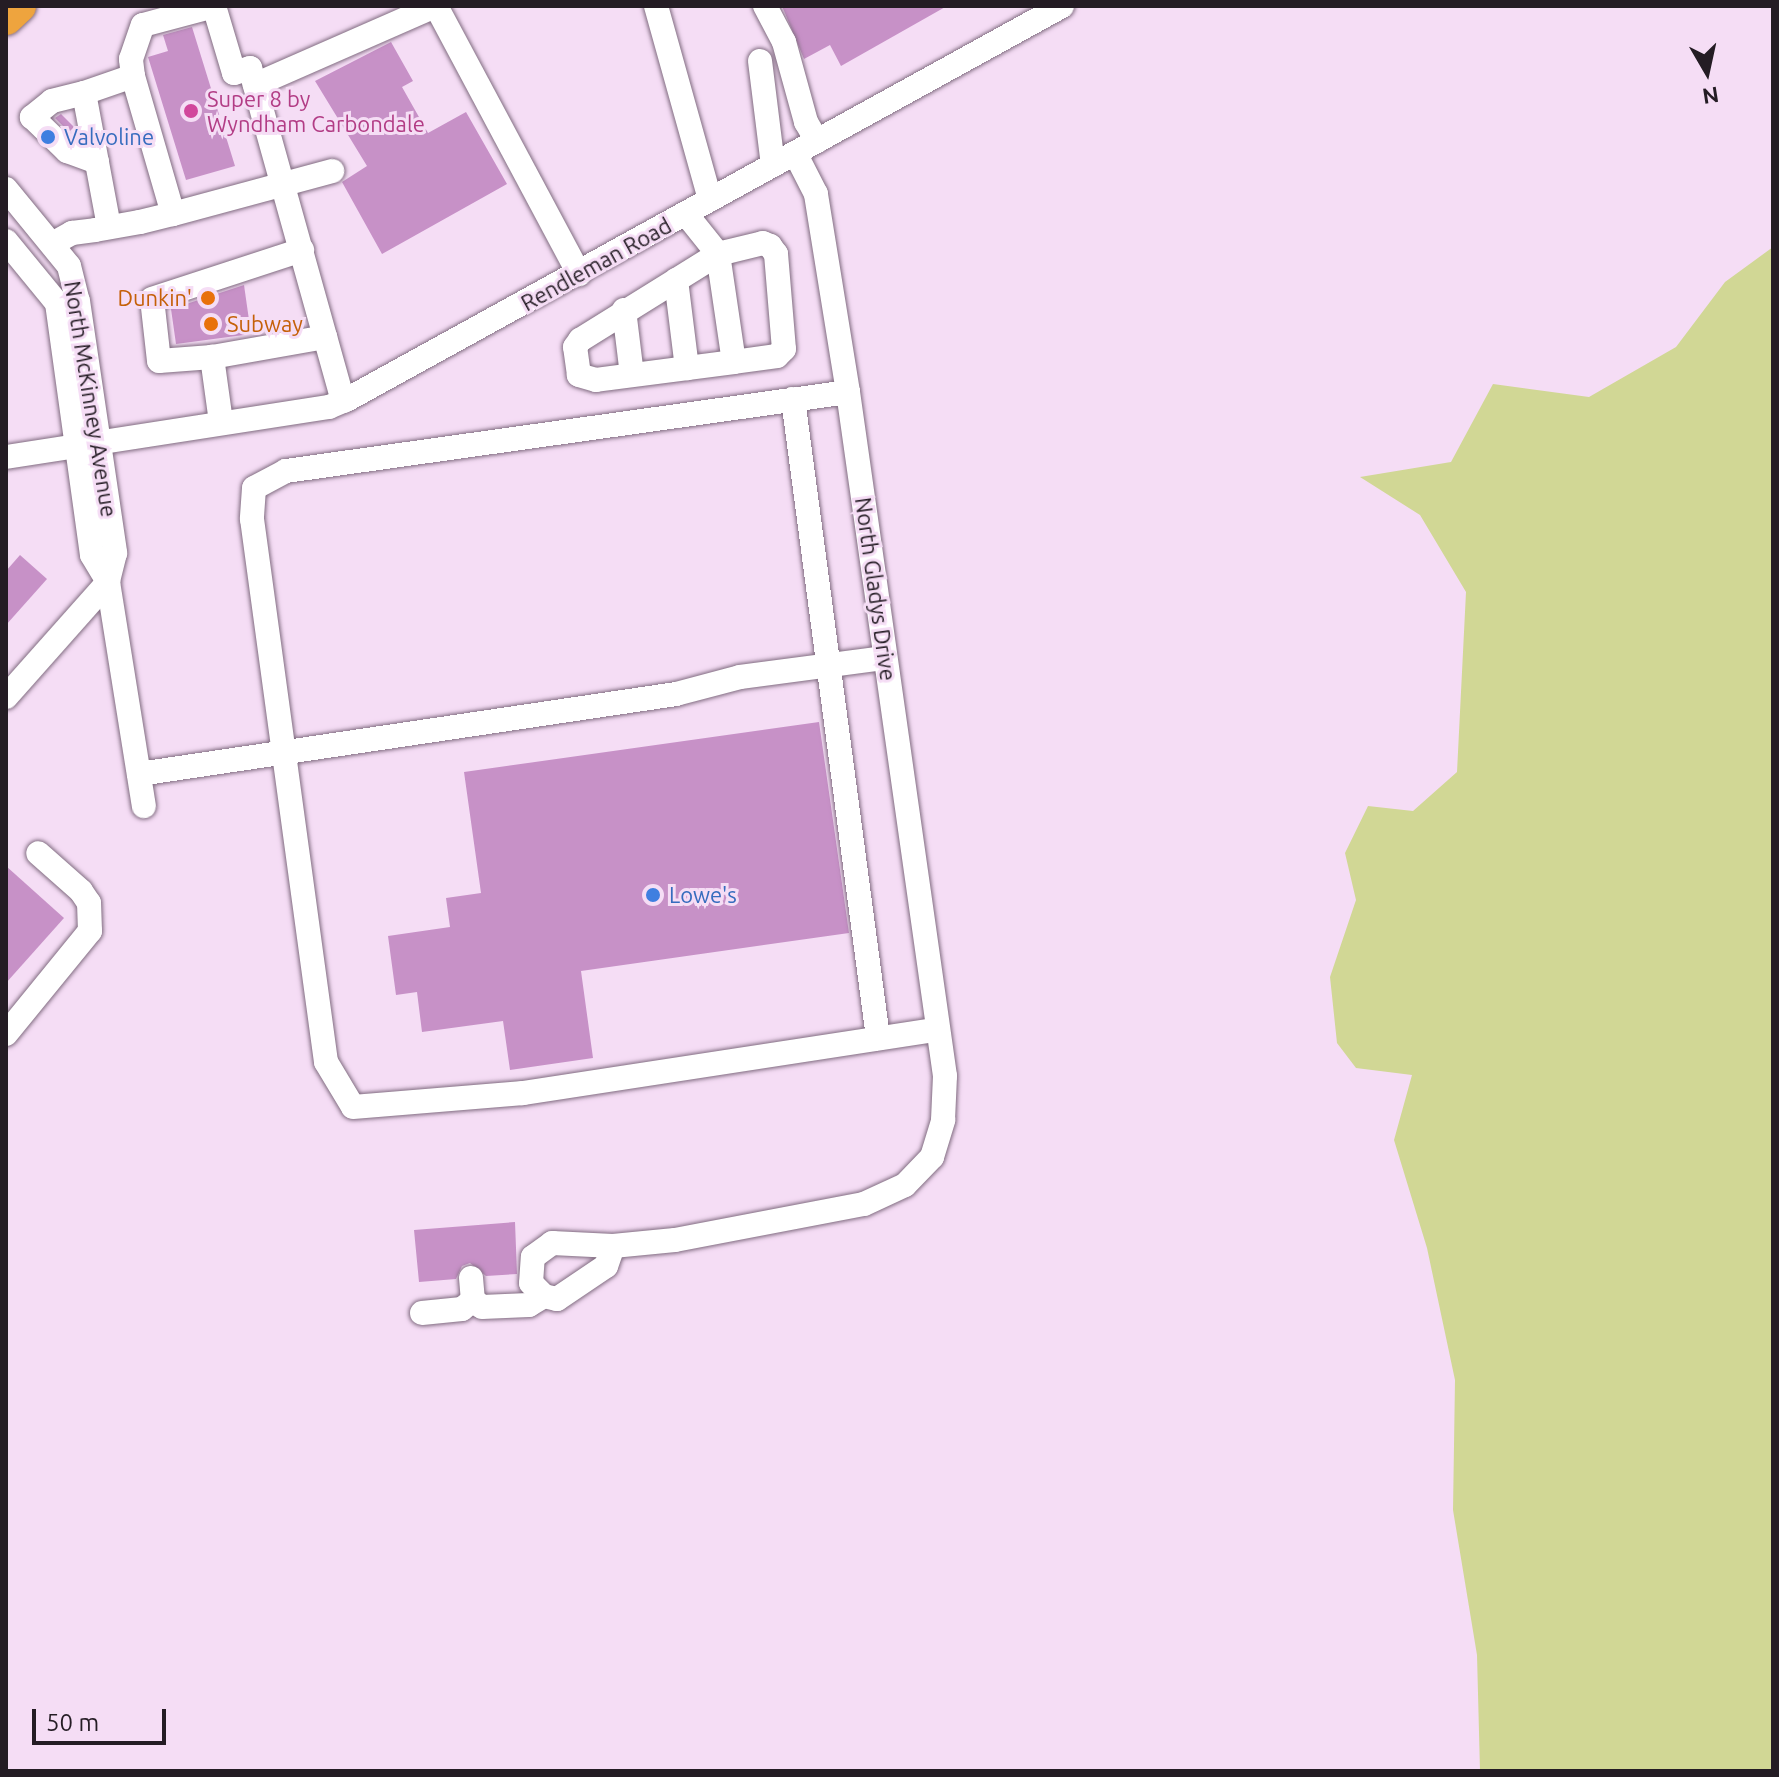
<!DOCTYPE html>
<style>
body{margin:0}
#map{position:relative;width:1779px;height:1777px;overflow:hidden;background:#f5ddf5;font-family:Ubuntu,sans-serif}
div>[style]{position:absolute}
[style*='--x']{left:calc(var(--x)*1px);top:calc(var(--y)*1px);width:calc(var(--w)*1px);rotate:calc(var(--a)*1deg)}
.green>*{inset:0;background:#d1d795}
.building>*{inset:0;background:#c791c7}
.roads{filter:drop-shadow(0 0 2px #816c81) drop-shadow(0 0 2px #816c81)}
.minor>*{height:24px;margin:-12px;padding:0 12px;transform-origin:12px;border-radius:12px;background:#fff}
.highway>*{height:34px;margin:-17px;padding:0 17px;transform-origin:17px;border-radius:17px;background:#eea43e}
.dots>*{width:22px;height:22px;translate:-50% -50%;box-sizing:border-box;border:4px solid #f5ddf5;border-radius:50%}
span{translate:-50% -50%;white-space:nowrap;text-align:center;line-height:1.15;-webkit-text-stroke:6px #f5ddf5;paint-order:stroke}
.hotel-label{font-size:22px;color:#b23c85}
.left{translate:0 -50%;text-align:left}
.shop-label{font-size:22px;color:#366cbe}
.street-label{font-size:22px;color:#241c24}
.food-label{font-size:22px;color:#c56008}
.right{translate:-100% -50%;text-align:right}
.frame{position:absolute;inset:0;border:8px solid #241c24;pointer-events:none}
.north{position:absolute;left:1667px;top:32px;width:80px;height:80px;-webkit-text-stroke:6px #f5ddf5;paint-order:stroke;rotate:171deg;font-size:22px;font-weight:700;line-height:32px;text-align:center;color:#241c24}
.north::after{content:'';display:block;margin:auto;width:28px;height:36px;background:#241c24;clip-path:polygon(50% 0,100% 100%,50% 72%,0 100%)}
.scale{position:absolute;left:32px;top:1709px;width:134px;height:36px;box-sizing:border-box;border:4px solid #241c24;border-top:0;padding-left:10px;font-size:24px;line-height:28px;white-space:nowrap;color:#241c24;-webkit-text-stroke:6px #f5ddf5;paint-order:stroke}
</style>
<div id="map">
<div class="green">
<div style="clip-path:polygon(1773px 247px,1773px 1771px,1480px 1771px,1477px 1655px,1453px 1510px,1455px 1380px,1427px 1248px,1394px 1140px,1412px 1075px,1356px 1068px,1337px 1043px,1330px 977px,1356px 900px,1345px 853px,1368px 806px,1413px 811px,1457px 772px,1466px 592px,1420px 515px,1360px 477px,1451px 462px,1493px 384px,1589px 397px,1676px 347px,1725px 282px)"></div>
</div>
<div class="building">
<div style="clip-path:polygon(782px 6px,947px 6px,841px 66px,830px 45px,804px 59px)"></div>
<div style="clip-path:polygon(192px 27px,235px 166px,186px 180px,148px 57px,168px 51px,163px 35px)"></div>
<div style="clip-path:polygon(391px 42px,413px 81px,402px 87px,428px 133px,466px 112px,507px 184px,382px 254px,342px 182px,367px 166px,315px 81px)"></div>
<div style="clip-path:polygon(61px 114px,74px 127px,69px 132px,55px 118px)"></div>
<div style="clip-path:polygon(244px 285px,251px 334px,176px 344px,171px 309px)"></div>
<div style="clip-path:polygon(20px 555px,47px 579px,6px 625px,6px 571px)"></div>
<div style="clip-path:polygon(819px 722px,849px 933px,581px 971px,593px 1058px,510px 1070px,503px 1021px,422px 1032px,417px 992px,396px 995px,388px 936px,450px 927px,446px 898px,481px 893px,464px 772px)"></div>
<div style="clip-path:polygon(6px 866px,64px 918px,6px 983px)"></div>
<div style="clip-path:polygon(515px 1222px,517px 1274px,486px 1276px,470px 1263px,462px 1266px,456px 1279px,419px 1282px,414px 1230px)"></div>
</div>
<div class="roads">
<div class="minor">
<div style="--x:436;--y:6;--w:304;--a:61.9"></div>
<div style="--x:656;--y:6;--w:201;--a:74.4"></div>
<div style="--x:765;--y:6;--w:41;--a:62.2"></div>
<div style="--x:784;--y:42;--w:83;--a:74.6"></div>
<div style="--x:806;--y:122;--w:22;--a:60"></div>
<div style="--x:760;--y:61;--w:105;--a:82.9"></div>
<div style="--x:133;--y:76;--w:17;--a:-97"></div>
<div style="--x:131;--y:59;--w:36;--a:-71"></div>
<div style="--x:143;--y:25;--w:73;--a:-15"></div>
<div style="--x:214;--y:6;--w:70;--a:73.4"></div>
<div style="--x:234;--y:73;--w:17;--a:-17"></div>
<div style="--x:250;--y:68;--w:346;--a:74.4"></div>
<div style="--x:255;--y:85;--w:197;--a:-23.7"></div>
<div style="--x:84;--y:93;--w:33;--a:166"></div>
<div style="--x:52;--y:101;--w:26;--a:141"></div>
<div style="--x:32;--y:117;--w:49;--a:44.2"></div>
<div style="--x:67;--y:151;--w:32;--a:20"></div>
<div style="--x:6;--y:189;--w:99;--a:50.7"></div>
<div style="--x:69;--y:266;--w:36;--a:76"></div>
<div style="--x:78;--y:301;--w:255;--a:81.6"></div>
<div style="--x:115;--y:553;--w:30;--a:104"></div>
<div style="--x:108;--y:582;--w:227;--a:80.9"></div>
<div style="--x:173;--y:214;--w:165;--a:-15.1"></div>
<div style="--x:686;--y:214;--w:51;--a:51.3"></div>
<div style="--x:718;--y:254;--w:46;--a:-13.7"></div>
<div style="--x:763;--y:243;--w:8;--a:23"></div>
<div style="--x:770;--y:246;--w:10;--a:53"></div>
<div style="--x:776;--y:254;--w:95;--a:85.2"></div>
<div style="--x:784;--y:349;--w:10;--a:135"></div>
<div style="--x:777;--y:356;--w:43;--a:172.1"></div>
<div style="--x:734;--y:362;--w:139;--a:172.6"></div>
<div style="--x:596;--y:380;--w:18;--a:-164"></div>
<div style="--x:579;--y:375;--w:28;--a:-98"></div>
<div style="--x:575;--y:347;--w:9;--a:-54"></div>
<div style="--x:580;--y:340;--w:163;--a:-31.9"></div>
<div style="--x:718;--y:254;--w:109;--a:81.6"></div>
<div style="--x:6;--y:241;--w:80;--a:50.6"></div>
<div style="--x:57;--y:303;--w:254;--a:82.1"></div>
<div style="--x:92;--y:555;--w:31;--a:59"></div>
<div style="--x:54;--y:243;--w:21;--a:-29"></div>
<div style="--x:72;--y:233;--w:23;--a:-7"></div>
<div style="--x:95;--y:230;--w:46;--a:-10.1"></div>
<div style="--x:140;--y:222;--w:34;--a:-14"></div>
<div style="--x:173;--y:214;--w:144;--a:-106.2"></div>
<div style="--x:133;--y:76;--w:52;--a:160.9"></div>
<div style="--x:84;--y:93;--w:136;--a:79.4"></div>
<div style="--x:676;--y:280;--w:89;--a:82.9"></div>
<div style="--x:624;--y:310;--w:65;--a:83"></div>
<div style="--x:212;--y:357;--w:115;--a:-10"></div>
<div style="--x:848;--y:392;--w:568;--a:172"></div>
<div style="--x:286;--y:471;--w:36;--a:152"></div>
<div style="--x:254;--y:488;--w:31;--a:94"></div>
<div style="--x:252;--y:519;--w:548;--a:82.24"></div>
<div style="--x:326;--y:1062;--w:52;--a:59"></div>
<div style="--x:353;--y:1107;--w:171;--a:-4.7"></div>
<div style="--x:523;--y:1093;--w:418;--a:-8.7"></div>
<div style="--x:793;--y:399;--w:645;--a:82.42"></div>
<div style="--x:221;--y:422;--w:66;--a:-97.9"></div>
<div style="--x:212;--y:357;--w:53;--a:175.7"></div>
<div style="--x:159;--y:361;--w:62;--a:-96.4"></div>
<div style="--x:152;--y:299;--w:158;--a:-18.1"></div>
<div style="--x:6;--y:457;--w:327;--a:-8.8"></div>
<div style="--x:329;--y:407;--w:21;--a:-23"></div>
<div style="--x:348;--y:399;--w:815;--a:-28.83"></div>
<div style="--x:6;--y:697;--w:154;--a:-48.4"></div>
<div style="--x:139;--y:774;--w:543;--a:-8.47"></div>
<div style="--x:676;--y:694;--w:66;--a:-14.9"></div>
<div style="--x:740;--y:677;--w:146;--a:-7.5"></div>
<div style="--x:6;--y:1034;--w:133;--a:-50.8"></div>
<div style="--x:90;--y:931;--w:28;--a:-92"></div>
<div style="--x:89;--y:903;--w:14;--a:-124"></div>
<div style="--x:81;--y:891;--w:57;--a:-138.5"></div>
<div style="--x:613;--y:1246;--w:21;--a:109"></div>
<div style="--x:606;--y:1266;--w:59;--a:146"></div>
<div style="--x:557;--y:1299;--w:13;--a:-167"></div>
<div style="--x:544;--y:1296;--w:18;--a:-135"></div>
<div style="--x:531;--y:1283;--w:26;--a:-86"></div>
<div style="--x:533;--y:1257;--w:24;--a:-36"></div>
<div style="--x:552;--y:1243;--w:61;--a:2.8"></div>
<div style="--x:613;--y:1246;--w:62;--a:-5.5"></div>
<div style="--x:675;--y:1240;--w:192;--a:-10.8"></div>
<div style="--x:864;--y:1204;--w:45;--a:-24.9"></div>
<div style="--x:905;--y:1185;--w:39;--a:-46"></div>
<div style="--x:932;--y:1157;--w:39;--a:-73"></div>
<div style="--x:943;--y:1120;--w:44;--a:-87.4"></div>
<div style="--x:945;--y:1076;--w:691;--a:-98.07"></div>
<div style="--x:848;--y:392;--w:201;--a:-99.2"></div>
<div style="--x:816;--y:194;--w:46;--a:-117.1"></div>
<div style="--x:471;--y:1278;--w:22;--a:85"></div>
<div style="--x:473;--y:1300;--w:11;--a:38"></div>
<div style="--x:482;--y:1307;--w:47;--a:-2.4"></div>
<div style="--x:529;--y:1305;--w:17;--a:-31"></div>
<div style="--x:422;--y:1313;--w:40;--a:-5.7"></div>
<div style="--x:462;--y:1309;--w:14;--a:-39"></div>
</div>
<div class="highway">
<div style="--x:6;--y:18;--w:18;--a:-43"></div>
</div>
</div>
<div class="dots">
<div style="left:191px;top:111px;background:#d1479c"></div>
<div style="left:48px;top:137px;background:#3f7fe0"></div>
<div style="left:208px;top:298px;background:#e8710a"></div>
<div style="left:211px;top:324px;background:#e8710a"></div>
<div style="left:653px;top:895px;background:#3f7fe0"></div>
</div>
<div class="hotel-label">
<span class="left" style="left:207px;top:111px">Super 8 by<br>Wyndham Carbondale</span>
</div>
<div class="shop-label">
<span class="left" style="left:64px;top:137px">Valvoline</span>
<span class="left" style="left:669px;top:895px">Lowe's</span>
</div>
<div class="street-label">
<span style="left:596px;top:264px;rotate:-29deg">Rendleman Road</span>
<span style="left:91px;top:399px;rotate:81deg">North McKinney Avenue</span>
<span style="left:876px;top:589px;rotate:82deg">North Gladys Drive</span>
</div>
<div class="food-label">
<span class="right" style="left:192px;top:298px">Dunkin'</span>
<span class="left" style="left:227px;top:324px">Subway</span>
</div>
<div class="frame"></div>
<div class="north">N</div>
<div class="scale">50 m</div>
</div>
